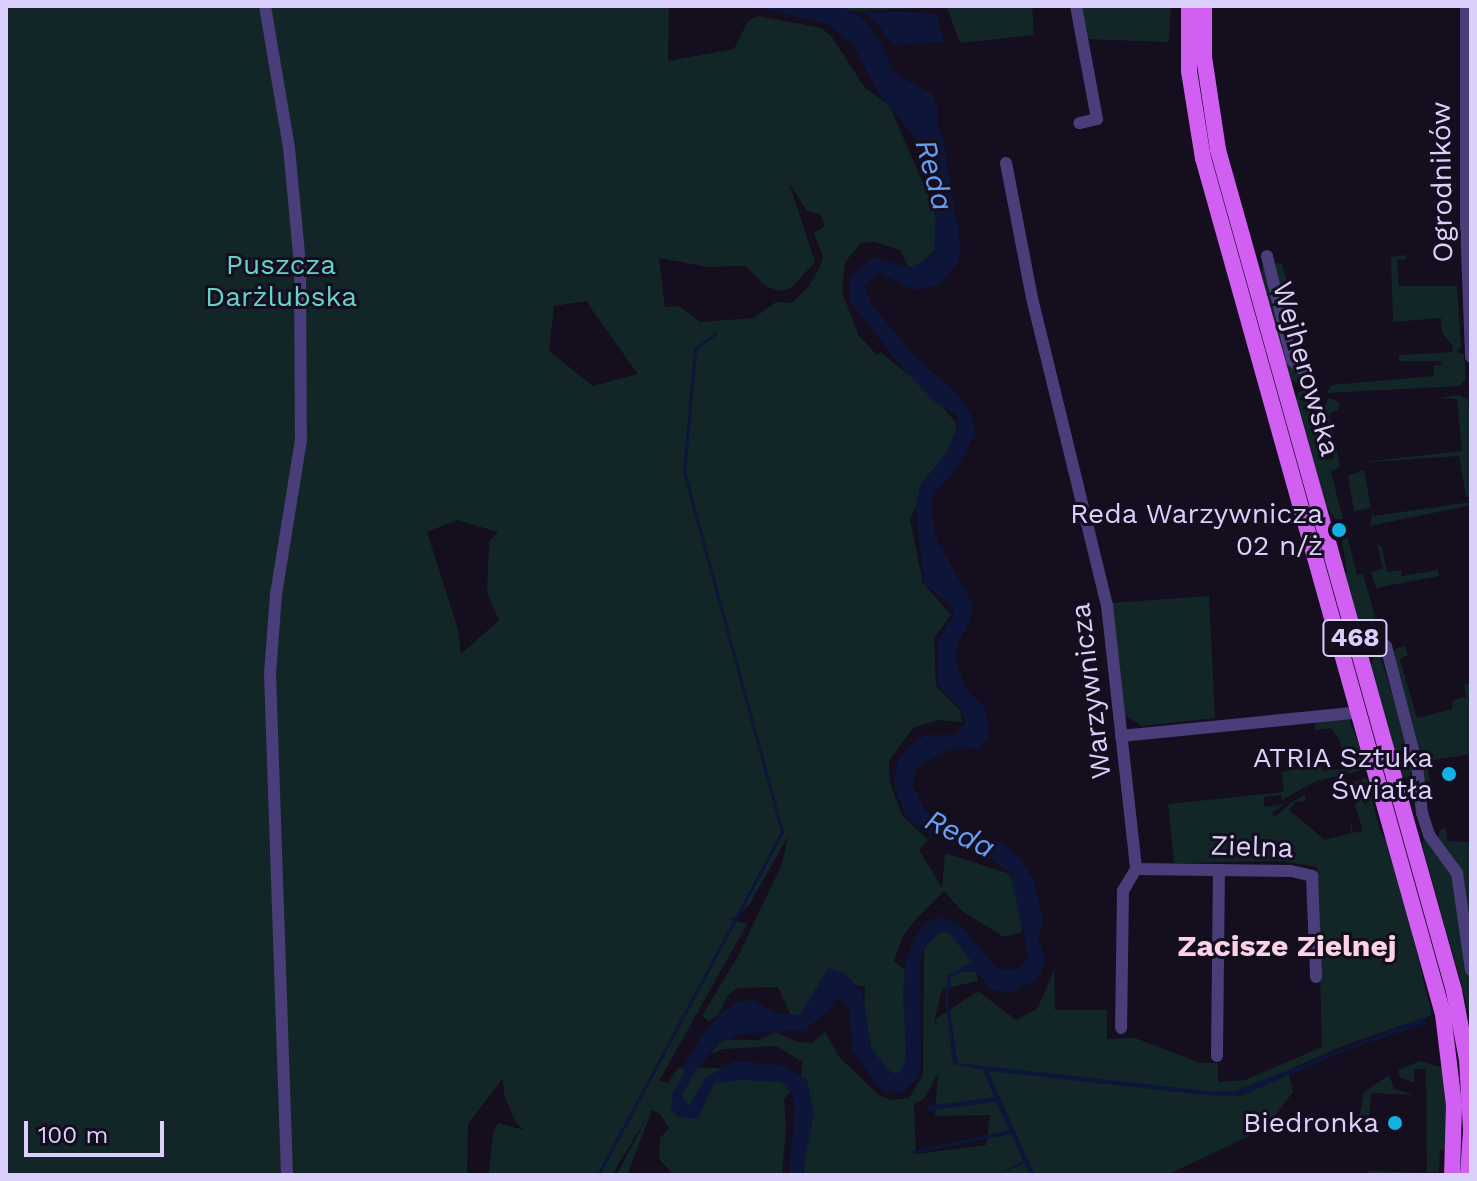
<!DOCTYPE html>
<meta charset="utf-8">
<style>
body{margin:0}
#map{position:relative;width:1477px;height:1181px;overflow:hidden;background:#140e1f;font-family:"Work Sans",sans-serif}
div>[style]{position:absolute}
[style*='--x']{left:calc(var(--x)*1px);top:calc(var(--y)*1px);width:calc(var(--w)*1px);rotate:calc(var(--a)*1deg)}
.green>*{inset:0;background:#122628}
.water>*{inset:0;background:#0d1639}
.stream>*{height:3px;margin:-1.5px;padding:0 1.5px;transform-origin:1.5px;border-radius:1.5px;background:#0d1639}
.minor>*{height:12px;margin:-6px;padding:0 6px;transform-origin:6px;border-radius:6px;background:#493d7a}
.major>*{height:16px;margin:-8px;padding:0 8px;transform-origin:8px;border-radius:8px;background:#d160f2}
.dots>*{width:22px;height:22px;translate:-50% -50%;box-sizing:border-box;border:4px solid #140e1f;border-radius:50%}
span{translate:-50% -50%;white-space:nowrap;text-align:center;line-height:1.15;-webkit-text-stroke:6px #140e1f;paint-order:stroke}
.shield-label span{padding:2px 6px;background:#140e1f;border:2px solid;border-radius:6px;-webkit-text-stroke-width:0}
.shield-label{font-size:26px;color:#dbd0fb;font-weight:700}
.street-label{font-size:28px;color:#dbd0fb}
.park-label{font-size:28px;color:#63d4c9}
.poi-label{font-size:28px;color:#dbd0fb}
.right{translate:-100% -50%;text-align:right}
.water-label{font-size:30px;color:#679df2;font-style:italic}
.neighbourhood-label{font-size:30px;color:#fbd2e6;font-weight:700}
.frame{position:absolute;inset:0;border:8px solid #dbd0fb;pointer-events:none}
.scale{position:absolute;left:24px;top:1121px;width:140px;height:36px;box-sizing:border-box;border:4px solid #dbd0fb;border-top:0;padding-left:10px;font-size:24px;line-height:28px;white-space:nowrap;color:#dbd0fb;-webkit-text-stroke:6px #140e1f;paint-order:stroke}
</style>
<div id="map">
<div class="green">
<div style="clip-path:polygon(evenodd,6px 6px,669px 6px,668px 61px,734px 49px,748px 21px,758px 16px,821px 28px,832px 37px,865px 88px,889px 105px,934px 208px,939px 237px,934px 251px,915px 269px,908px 266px,900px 250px,875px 242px,861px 243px,845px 262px,842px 292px,859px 336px,877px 355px,880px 352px,929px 391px,956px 423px,957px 438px,950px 453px,934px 469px,910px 519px,923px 583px,951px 615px,934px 638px,936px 686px,960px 710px,962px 722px,938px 720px,913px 728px,889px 761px,890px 783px,902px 815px,928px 840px,919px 850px,942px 888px,945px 853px,1007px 873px,1018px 881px,1022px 932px,1004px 937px,962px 911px,944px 891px,916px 919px,903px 936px,894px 961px,907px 972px,908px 1074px,890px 1081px,862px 1060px,865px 987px,849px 983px,814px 1019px,793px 1020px,778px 987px,738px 988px,728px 995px,718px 1015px,709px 1021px,702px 1016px,738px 956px,782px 864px,788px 836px,749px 905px,731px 920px,747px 924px,659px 1081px,668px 1083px,678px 1068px,727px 1068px,789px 1074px,791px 1090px,784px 1099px,786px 1127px,782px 1175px,674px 1175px,659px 1159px,660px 1138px,669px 1128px,660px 1114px,652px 1110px,627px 1175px,617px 1175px,647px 1117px,612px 1175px,489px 1175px,493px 1133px,498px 1123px,524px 1130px,516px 1123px,504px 1095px,503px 1078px,468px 1124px,467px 1175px,6px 1175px,6px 6px,789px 183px,807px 211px,820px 214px,825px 226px,814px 233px,823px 257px,820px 266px,808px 287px,792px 303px,776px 302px,754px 318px,700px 322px,679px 306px,665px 307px,659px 258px,708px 267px,746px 266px,765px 286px,780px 291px,791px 288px,815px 262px,789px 183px,6px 6px,586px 301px,637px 373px,637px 374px,593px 386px,549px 351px,554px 306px,586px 301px,6px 6px,457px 520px,498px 532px,489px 542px,487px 593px,499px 620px,461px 654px,458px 629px,427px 532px,457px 520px)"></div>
<div style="clip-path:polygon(839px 6px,1032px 6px,1034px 35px,960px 43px,947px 7px,851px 11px)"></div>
<div style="clip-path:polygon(1081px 6px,1171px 6px,1169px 42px,1084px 39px)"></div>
<div style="clip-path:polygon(1406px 255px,1406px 259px,1397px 260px,1399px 286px,1457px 286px,1461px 346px,1457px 352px,1464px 355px,1466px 379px,1459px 386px,1327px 393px,1331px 385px,1434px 376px,1434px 366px,1442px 364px,1441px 361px,1399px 361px,1399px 355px,1453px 352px,1453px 346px,1442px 333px,1441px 318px,1393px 322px,1391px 257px)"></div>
<div style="clip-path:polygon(1276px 263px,1282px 264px,1299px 326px,1289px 327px,1303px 382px,1296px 383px,1289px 378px,1261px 277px,1263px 265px,1273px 267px)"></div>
<div style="clip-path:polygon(1305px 390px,1315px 392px,1319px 398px,1309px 401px,1326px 460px,1334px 458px,1325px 406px,1329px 398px,1340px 403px,1338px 410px,1329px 414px,1340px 466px,1331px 472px,1357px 575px,1363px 574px,1379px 631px,1379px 641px,1374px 644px,1362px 637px,1344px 574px,1347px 572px,1343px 547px,1335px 518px,1326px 507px,1296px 399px,1298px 392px)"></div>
<div style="clip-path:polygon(1459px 395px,1468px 400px,1471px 428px,1471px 505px,1370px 526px,1372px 513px,1374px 516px,1471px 502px,1470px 496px,1466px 497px,1459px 456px,1355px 463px,1462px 451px,1457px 399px,1436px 398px)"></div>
<div style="clip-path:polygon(1364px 470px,1371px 508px,1354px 511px,1348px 476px)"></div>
<div style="clip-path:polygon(1377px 544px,1382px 547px,1387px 572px,1401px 570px,1402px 576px,1438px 570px,1439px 576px,1376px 588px,1371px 572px,1383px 569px)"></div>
<div style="clip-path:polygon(1209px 596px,1215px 718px,1142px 726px,1121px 713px,1111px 603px)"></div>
<div style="clip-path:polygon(1405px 646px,1408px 655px,1400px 659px,1417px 718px,1452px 709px,1453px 700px,1466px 697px,1464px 684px,1471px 683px,1471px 754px,1427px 761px,1430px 781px,1424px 781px,1420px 760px,1426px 754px,1419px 753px,1392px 654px,1397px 648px)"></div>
<div style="clip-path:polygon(1380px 655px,1414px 766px,1408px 779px,1402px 776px,1371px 667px,1374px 657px)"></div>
<div style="clip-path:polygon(evenodd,1349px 719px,1364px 758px,1363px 770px,1316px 781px,1282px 800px,1281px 795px,1264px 797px,1264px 807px,1285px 804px,1272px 813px,1275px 817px,1292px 802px,1305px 795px,1305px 801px,1295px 802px,1289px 810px,1325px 840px,1351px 833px,1349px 816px,1353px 833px,1363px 831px,1350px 789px,1352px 782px,1367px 778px,1379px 828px,1389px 847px,1405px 904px,1432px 1015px,1348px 1044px,1288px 1070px,1293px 1092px,1266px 1128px,1167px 1175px,804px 1175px,808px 1104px,801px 1074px,803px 1062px,776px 1046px,723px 1049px,710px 1054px,722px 1040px,760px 1040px,775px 1032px,797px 1042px,812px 1043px,825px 1032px,839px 1057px,879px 1095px,891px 1100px,909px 1098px,923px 1075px,924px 945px,943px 923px,971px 957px,978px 981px,942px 989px,935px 1018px,936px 1029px,936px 1019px,978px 991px,1016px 1020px,1037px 1009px,1054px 971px,1055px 1010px,1107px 1010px,1107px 1039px,1135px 1038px,1200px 1063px,1218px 1063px,1218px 1082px,1245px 1080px,1322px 1047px,1317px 867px,1283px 861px,1174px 863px,1168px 804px,1284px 792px,1282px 772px,1320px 764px,1322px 771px,1347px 769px,1339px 739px,1331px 728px,1315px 730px,1314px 720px,1349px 719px,938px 1073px,935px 1116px,990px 1115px,986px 1145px,916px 1154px,914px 1104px,924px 1099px,938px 1073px)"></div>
<div style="clip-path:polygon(1446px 828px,1447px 841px,1471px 842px,1471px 911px,1467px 912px,1471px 944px,1460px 874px,1437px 838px,1441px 829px)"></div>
<div style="clip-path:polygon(1426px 837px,1456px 875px,1471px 975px,1471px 1019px,1422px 844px)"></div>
<div style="clip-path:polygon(1420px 1061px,1440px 1067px,1446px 1077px,1448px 1149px,1440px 1150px,1439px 1172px,1368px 1175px,1368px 1171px,1427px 1173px,1426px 1069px,1414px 1069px,1414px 1082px,1411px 1082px,1400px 1077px,1398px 1070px)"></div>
<div style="clip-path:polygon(1389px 1075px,1394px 1089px,1414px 1095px,1371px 1093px,1369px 1123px,1358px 1123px,1364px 1092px)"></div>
</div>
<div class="water">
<div style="clip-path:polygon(754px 6px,839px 6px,851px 11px,866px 21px,879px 39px,895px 74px,932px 93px,938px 109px,937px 124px,943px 139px,961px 247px,957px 263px,940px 284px,930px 287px,913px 290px,878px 272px,864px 286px,871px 304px,917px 359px,960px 396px,972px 417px,975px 433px,957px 468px,934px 494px,931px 511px,936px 538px,973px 605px,972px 615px,957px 646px,956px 663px,968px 692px,985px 707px,989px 732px,987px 740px,979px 748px,952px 749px,917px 767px,912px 785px,926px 812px,965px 831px,1003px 843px,1020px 858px,1035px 883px,1043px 921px,1038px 939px,1046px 959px,1041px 973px,1032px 983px,1007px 994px,991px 989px,976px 972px,964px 971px,951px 977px,948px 1000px,958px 1063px,1207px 1091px,1235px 1091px,1425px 1017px,1425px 1024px,1347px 1050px,1241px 1096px,1204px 1095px,988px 1071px,1035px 1175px,1030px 1175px,1024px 1164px,996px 1175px,1023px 1161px,1011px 1134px,913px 1154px,913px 1151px,1009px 1130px,996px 1102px,928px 1111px,928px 1106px,994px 1097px,983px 1070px,953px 1064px,945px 998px,948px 975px,972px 962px,950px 934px,941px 932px,924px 948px,920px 959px,921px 1065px,916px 1079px,903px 1092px,886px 1093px,879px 1088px,852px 1050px,850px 1011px,841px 998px,835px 1000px,831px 1008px,805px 1030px,739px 1034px,717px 1044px,693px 1075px,682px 1096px,689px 1105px,705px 1078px,735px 1061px,780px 1065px,807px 1079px,814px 1114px,802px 1175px,789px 1175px,795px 1106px,791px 1092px,781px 1082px,740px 1080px,714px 1084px,698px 1119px,678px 1117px,671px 1109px,673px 1092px,684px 1075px,683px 1067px,701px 1037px,721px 1012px,739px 1002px,752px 1000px,777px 1013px,800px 1015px,828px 968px,845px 973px,863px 994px,871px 1047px,887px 1069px,896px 1074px,902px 1069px,906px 1054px,903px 992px,906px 958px,922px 925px,939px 916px,960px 925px,997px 969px,1017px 970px,1029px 958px,1010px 873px,989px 857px,922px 831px,906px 816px,894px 786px,897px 762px,909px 746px,926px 735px,955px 735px,965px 724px,962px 711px,938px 684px,937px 644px,954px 613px,950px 605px,924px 584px,916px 508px,920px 485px,948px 450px,959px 421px,956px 414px,936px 403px,904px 370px,850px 301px,849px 279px,873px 257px,909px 268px,934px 255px,937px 184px,919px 142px,880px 96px,853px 45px,829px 24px)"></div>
<div style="clip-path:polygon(861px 11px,936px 13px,945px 42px,893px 45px,876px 22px)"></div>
</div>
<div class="stream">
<div style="--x:598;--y:1175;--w:389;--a:-61.8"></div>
<div style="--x:782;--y:832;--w:374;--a:-105.2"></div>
<div style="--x:684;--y:471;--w:122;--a:-84.8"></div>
<div style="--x:695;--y:349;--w:26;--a:-37"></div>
</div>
<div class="minor">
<div style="--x:265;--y:6;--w:144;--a:80.4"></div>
<div style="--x:289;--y:148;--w:118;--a:84.6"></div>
<div style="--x:300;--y:265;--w:175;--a:89.7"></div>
<div style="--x:301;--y:440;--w:156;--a:99.2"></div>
<div style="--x:276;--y:594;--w:79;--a:94.3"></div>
<div style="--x:270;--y:673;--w:502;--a:88.06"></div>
<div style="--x:1076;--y:6;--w:115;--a:79.5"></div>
<div style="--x:1097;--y:119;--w:18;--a:167"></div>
<div style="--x:1466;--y:6;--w:218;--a:90"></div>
<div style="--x:1466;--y:224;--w:133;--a:87.8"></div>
<div style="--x:1006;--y:163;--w:137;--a:79.1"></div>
<div style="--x:1032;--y:298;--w:316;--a:76.3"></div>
<div style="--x:1107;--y:605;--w:266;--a:83.7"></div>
<div style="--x:1136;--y:869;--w:26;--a:121"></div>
<div style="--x:1123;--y:891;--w:137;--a:90.8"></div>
<div style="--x:1267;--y:256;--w:107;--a:76.5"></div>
<div style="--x:1292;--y:360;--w:11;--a:45"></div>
<div style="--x:1300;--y:368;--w:8;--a:0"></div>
<div style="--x:1386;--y:646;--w:123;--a:75.4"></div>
<div style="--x:1417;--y:765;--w:48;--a:84.1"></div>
<div style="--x:1422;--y:813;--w:23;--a:72"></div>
<div style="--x:1429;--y:835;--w:47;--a:53.6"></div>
<div style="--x:1457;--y:873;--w:98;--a:81.8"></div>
<div style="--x:1121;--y:736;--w:240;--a:-5.7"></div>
<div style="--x:1136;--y:869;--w:155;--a:0.7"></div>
<div style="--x:1291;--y:871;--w:22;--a:13"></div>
<div style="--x:1312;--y:876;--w:101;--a:87.7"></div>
<div style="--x:1217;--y:1056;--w:186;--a:-89.4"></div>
</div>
<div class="major">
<div style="--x:1189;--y:6;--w:65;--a:90"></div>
<div style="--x:1189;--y:71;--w:88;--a:80.9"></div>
<div style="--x:1203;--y:158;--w:889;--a:74.34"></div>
<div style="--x:1443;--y:1014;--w:92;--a:83.1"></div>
<div style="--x:1454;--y:1105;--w:70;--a:91.6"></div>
<div style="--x:1204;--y:6;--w:51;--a:90"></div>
<div style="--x:1204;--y:57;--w:94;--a:81.4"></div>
<div style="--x:1218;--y:150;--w:873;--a:74.32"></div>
<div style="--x:1454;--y:991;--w:70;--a:79.3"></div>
<div style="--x:1467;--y:1060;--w:69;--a:86.7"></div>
<div style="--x:1468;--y:1175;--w:44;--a:-86.1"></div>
</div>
<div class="dots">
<div style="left:1339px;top:530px;background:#13b0e4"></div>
<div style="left:1449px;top:774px;background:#13b0e4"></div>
<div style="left:1395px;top:1123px;background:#13b0e4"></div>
</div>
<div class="shield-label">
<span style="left:1355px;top:638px">468</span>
</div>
<div class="street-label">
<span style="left:1442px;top:182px;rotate:-91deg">Ogrodników</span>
<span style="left:1306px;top:369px;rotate:74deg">Wejherowska</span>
<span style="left:1091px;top:691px;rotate:-97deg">Warzywnicza</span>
<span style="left:1252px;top:847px;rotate:2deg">Zielna</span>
</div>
<div class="park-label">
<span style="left:281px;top:281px">Puszcza<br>Darżlubska</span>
</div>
<div class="poi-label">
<span class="right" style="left:1323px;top:530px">Reda Warzywnicza<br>02 n/ż</span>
<span class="right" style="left:1433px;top:774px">ATRIA Sztuka<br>Światła</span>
<span class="right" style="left:1379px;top:1123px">Biedronka</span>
</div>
<div class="water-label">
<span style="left:934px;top:175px;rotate:75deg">Reda</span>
<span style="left:960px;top:834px;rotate:26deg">Reda</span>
</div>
<div class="neighbourhood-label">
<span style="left:1287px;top:946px">Zacisze Zielnej</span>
</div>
<div class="frame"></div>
<div class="scale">100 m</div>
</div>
